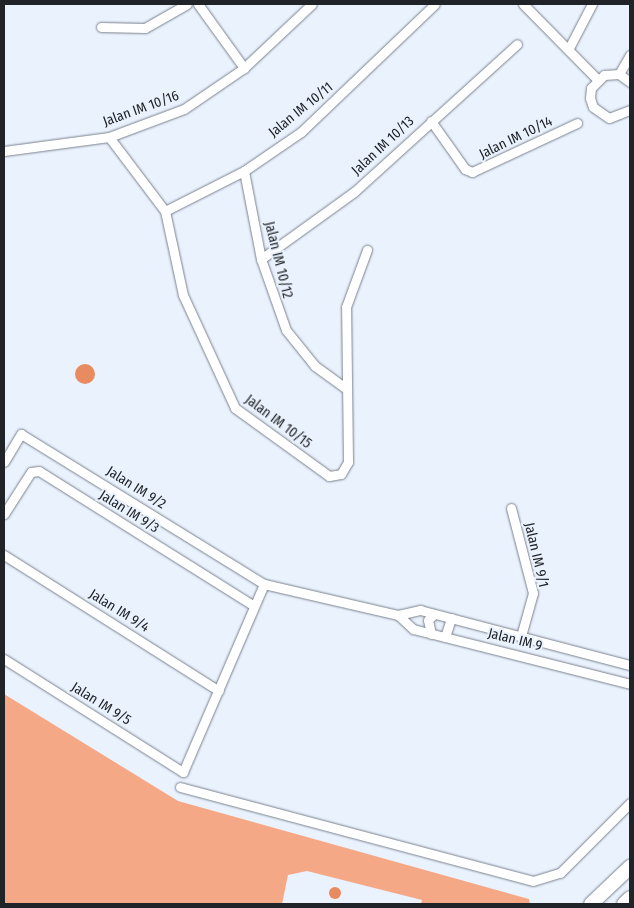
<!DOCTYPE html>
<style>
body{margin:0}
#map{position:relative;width:634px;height:908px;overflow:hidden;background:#eaf2fe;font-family:"Fira Sans Condensed",sans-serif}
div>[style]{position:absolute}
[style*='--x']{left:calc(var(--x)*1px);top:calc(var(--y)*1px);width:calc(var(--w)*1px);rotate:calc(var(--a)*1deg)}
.forest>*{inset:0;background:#f5a886}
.water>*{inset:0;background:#e98b61}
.round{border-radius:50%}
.roads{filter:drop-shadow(0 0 1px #7a828d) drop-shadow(0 0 1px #7a828d)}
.minor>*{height:9px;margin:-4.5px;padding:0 4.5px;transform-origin:4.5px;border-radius:4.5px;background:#fff}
.highway>*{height:14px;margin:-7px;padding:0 7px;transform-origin:7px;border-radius:7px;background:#fff}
span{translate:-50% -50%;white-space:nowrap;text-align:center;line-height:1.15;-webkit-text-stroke:4px #eaf2fe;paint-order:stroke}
.street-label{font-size:14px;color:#202327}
.frame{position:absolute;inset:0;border:5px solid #202327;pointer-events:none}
</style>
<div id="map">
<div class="forest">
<div style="clip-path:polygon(4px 694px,178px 801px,529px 899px,530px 904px,421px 904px,422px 900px,307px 871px,288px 875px,282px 904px,4px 904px)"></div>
</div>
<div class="water">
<div class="round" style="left:75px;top:364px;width:20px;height:20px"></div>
<div class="round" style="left:329px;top:887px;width:12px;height:12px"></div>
</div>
<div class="roads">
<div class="minor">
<div style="--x:198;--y:4;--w:79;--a:54.3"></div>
<div style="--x:523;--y:4;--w:105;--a:45.4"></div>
<div style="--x:101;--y:27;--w:44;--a:1.3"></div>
<div style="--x:145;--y:28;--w:48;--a:-29.7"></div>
<div style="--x:569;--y:48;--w:50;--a:-62.4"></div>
<div style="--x:619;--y:74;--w:22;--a:-60"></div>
<div style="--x:630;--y:82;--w:14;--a:-144"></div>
<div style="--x:619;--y:74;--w:15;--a:176"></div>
<div style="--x:604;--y:75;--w:18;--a:135"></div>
<div style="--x:591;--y:88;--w:10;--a:96"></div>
<div style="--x:590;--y:98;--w:9;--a:72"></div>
<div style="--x:593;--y:107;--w:19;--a:35"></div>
<div style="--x:609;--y:118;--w:22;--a:-21"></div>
<div style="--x:431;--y:121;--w:59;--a:54.7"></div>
<div style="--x:465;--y:169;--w:8;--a:23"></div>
<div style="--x:472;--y:172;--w:116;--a:-25"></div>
<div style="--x:109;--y:137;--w:93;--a:52.9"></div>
<div style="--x:165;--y:211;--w:86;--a:77.9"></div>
<div style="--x:183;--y:295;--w:124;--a:65.3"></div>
<div style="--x:235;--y:408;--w:116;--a:35.9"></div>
<div style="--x:329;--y:476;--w:12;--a:-9"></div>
<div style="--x:341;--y:474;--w:14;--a:-60"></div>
<div style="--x:348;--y:462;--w:155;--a:-90.7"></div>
<div style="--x:346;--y:307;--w:61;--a:-69.8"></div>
<div style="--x:4;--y:151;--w:106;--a:-7.6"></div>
<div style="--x:109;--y:137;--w:80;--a:-20.5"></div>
<div style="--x:184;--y:109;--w:73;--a:-34.3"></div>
<div style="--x:244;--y:68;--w:93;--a:-43.3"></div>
<div style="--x:244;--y:171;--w:90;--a:79.1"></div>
<div style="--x:261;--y:259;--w:75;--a:70.6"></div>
<div style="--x:286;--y:330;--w:46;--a:51.1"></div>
<div style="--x:315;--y:366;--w:37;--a:36"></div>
<div style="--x:165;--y:211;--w:89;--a:-26.9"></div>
<div style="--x:244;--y:171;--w:69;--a:-34.4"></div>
<div style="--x:301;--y:132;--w:185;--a:-43.7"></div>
<div style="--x:261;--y:259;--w:115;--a:-35.8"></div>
<div style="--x:354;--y:192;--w:220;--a:-42.2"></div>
<div style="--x:4;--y:462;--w:33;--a:-59"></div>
<div style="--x:21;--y:434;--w:286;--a:31.7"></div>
<div style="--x:264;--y:584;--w:138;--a:13"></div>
<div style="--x:398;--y:615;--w:23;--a:-13"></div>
<div style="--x:420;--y:610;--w:217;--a:14.7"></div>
<div style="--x:511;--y:508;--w:88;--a:75.5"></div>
<div style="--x:533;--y:593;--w:45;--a:105.6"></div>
<div style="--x:4;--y:514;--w:50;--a:-57.3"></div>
<div style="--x:31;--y:472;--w:8;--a:-7"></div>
<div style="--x:39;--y:471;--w:254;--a:32.1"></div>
<div style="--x:4;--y:555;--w:254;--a:32.3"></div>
<div style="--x:398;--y:615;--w:21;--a:43"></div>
<div style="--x:413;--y:629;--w:224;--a:14.2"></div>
<div style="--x:431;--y:634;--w:14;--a:-102"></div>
<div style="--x:428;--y:620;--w:8;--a:-45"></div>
<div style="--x:445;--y:637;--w:20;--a:-72"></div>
<div style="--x:4;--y:659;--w:212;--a:32.3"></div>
<div style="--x:183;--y:772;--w:205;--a:-66.7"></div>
<div style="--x:180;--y:787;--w:365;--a:14.9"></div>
<div style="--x:533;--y:881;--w:28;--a:-17"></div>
<div style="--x:560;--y:873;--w:99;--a:-45"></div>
</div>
<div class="highway">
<div style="--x:591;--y:904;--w:54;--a:-43.5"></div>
<div style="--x:624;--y:904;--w:8;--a:-45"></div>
</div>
</div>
<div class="street-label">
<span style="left:141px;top:109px;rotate:-20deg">Jalan IM 10/16</span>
<span style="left:301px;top:110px;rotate:-39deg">Jalan IM 10/11</span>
<span style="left:516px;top:138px;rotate:-26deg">Jalan IM 10/14</span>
<span style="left:383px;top:146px;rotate:-43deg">Jalan IM 10/13</span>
<span style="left:278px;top:260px;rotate:76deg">Jalan IM 10/12</span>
<span style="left:278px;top:422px;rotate:37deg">Jalan IM 10/15</span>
<span style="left:136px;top:488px;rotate:32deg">Jalan IM 9/2</span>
<span style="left:129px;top:512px;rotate:32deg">Jalan IM 9/3</span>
<span style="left:536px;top:555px;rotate:77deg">Jalan IM 9/1</span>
<span style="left:119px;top:611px;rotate:32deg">Jalan IM 9/4</span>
<span style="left:515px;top:640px;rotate:14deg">Jalan IM 9</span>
<span style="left:101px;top:704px;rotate:32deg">Jalan IM 9/5</span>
</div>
<div class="frame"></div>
</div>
